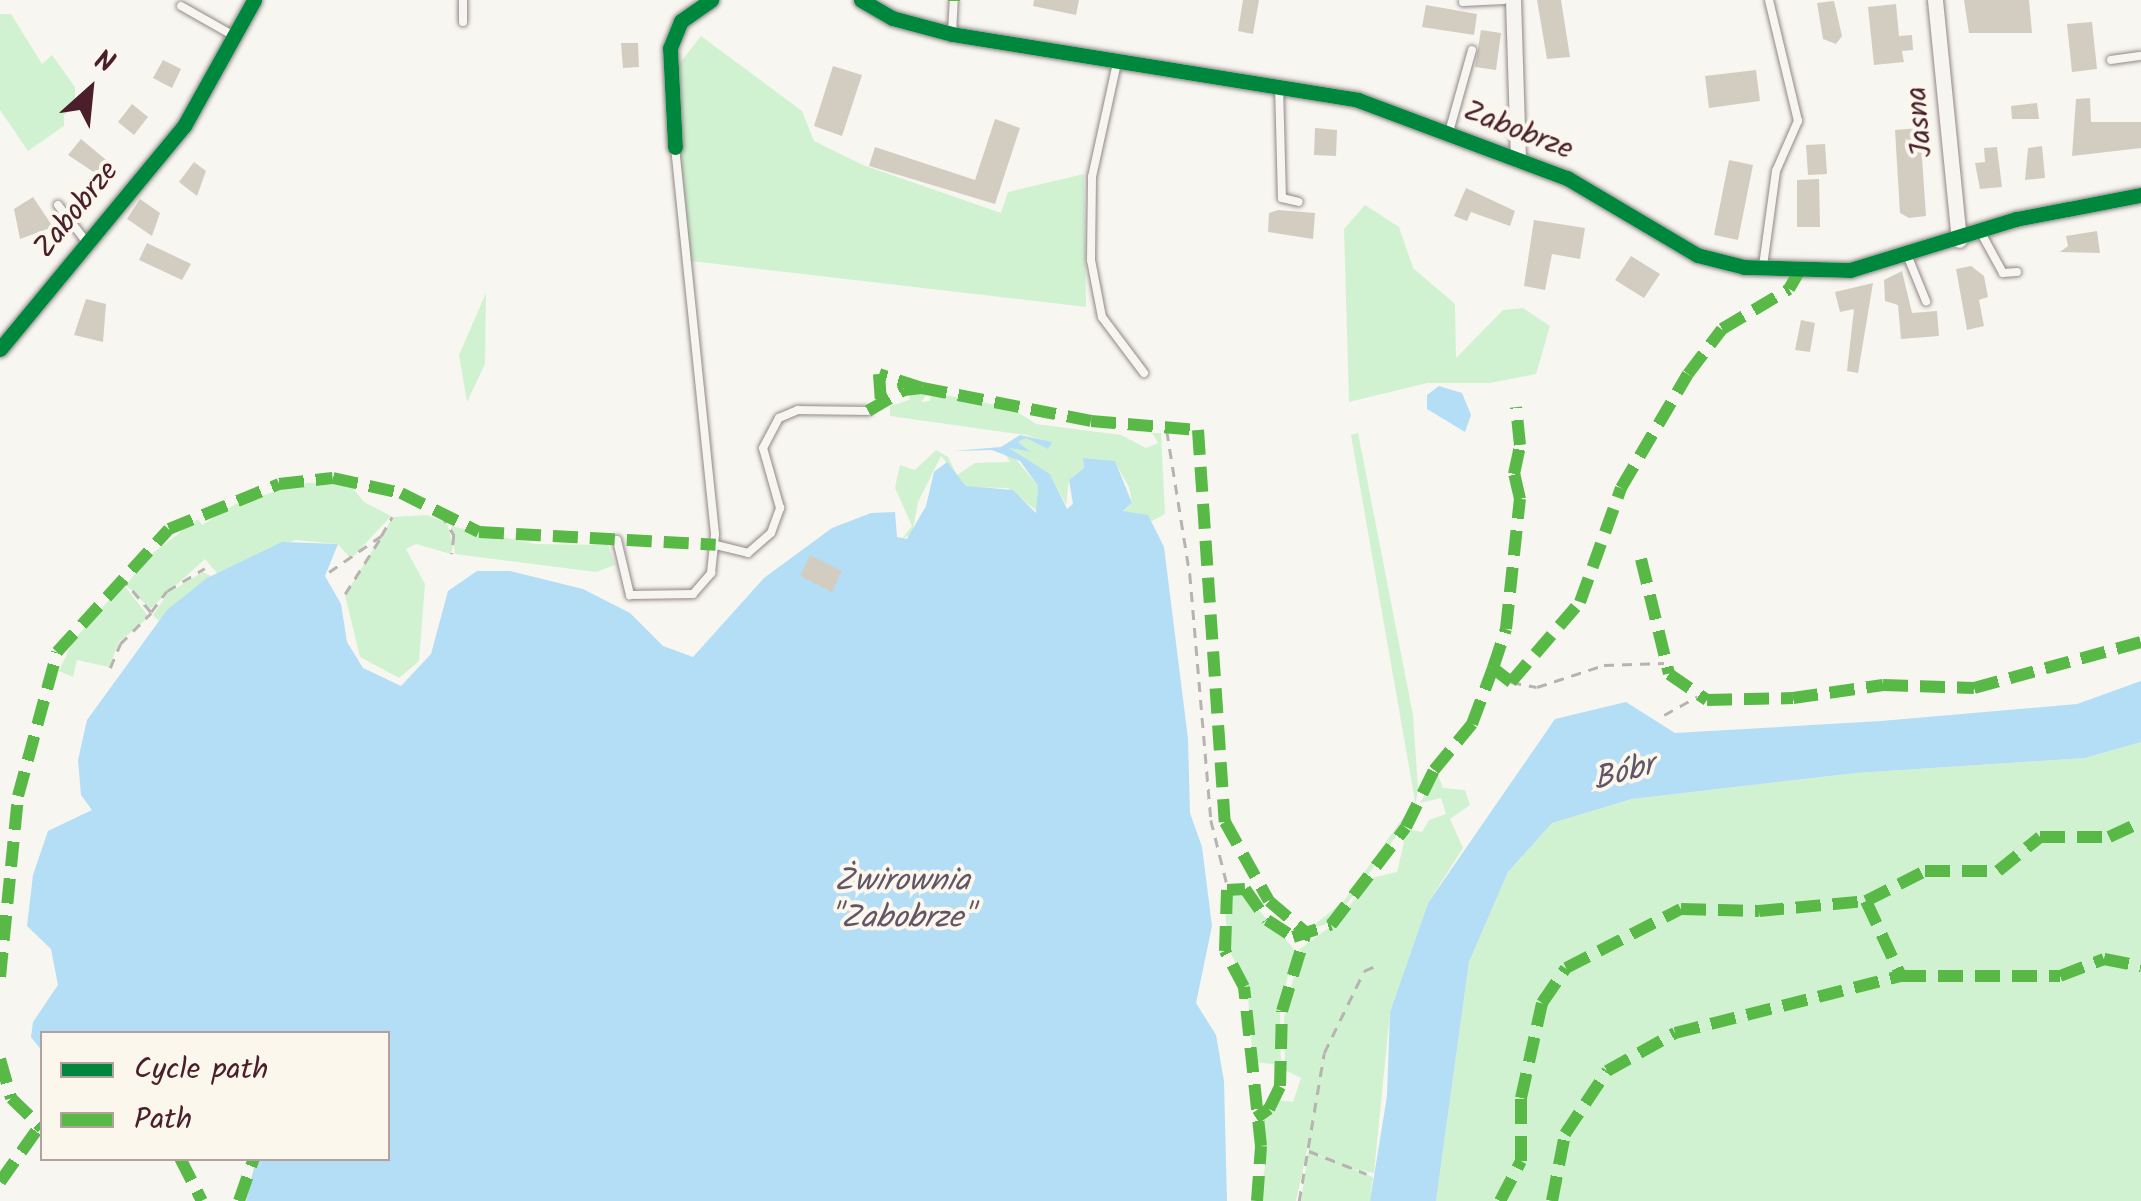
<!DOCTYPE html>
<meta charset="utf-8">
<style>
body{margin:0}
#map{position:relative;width:2141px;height:1201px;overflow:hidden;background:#f8f6f0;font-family:Kalam,sans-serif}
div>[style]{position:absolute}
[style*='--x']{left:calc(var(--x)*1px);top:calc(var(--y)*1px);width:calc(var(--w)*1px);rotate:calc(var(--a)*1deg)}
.green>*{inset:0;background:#d1f2d0}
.water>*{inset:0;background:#b3def5}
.building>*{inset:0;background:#d3cdc1}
.path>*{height:2.5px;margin-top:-1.25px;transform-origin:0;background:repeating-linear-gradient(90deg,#b8b3b1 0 10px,transparent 0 18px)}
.roads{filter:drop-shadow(0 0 2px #918787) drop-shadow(0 0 2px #918787)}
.service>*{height:8px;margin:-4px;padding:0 4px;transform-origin:4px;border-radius:4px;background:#f6f5f1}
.minor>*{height:15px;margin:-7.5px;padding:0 7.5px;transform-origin:7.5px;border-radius:7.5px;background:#f6f5f1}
.quiet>*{height:12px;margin-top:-6px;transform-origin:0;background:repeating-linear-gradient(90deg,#58b947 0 25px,transparent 0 37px)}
.cycleway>*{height:15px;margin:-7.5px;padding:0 7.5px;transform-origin:7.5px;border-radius:7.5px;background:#00873e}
span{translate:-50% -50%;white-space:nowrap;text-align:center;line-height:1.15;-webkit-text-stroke:8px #fbf7ec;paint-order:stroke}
.street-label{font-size:30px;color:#4a1f2b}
.water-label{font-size:32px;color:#615568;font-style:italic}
.legend{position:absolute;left:40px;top:1031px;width:350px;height:130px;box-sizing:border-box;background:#fbf7ec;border:2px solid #b4a19f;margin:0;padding:12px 18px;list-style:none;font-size:30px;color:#4a1f2b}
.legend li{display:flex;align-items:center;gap:20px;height:50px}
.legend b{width:50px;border:2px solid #b4a19f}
.north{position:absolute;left:40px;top:40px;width:100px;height:100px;-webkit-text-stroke:8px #fbf7ec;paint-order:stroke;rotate:27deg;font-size:28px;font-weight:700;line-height:40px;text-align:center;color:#4a1f2b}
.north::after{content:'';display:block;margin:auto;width:35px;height:45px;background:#4a1f2b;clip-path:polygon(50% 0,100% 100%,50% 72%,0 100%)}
</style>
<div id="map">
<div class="green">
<div style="clip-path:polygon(0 14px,11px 14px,42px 64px,52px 55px,75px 87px,75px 108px,64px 115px,64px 126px,28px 151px,0 110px)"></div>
<div style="clip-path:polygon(701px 36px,802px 111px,814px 141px,863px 165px,1001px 213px,1008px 192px,1084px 174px,1086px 307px,682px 260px,665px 82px)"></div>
<div style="clip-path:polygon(1365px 205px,1399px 227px,1413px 268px,1455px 304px,1456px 358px,1503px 310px,1523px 308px,1550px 326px,1536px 374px,1490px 383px,1427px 383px,1349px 402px,1344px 229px)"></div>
<div style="clip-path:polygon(486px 293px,485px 364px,467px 402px,459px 355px)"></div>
<div style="clip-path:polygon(912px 381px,932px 388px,921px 402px,930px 401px,931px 393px,969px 399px,1013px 409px,1036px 424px,1121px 435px,1146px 448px,1158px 443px,1152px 433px,1161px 433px,1165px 514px,1152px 521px,1123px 512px,1132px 503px,1129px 487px,1115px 462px,1083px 458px,1084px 468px,1069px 480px,1066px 505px,1050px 474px,1008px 448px,1031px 452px,1018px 442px,1026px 438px,1051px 443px,1026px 435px,890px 416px,890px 406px,909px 400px)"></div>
<div style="clip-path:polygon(1358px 433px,1413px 715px,1418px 789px,1416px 802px,1408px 820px,1344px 908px,1329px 924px,1310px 928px,1343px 902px,1415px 801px,1351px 435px)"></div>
<div style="clip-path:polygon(936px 450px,948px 457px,957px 475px,975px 463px,1010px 462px,1004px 452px,1014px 457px,1038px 486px,1037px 511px,1008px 488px,967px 487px,941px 456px,918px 502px,912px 534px,902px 539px,912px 526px,895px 488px,900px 465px,915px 470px)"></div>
<div style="clip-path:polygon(307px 483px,349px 484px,364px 502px,391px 516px,351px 559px,338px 544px,295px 540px,217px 573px,205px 559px,150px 609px,126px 585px,150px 555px,198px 519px,202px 525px,239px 502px)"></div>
<div style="clip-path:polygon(427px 515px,447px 523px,453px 546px,451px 554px,416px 544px,406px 549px,425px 584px,419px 661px,399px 678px,360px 657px,345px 595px,393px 517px)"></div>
<div style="clip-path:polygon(451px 526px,535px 544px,608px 545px,615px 565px,596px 572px,455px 554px)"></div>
<div style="clip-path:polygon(203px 572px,211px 576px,159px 621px,153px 615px,168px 593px)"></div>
<div style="clip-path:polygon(123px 584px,149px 617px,119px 642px,109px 667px,77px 660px,73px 677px,59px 671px,73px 641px)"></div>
<div style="clip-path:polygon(2141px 742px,2141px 1201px,1436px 1201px,1469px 962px,1508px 872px,1552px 823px,1632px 799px,1856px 773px,2085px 758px)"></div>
<div style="clip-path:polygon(1437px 772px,1443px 788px,1465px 790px,1470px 805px,1450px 819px,1463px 848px,1428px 903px,1390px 1012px,1374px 1173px,1342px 1167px,1308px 1150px,1309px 1141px,1296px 1201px,1258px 1201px,1266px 1163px,1262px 1123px,1278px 1100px,1293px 1102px,1301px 1078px,1285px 1070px,1284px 1018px,1300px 949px,1335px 923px,1372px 878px,1397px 872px,1407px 829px,1422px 832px,1429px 820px,1446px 814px,1441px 798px,1420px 803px)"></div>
<div style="clip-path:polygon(1231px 892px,1246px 896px,1294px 949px,1280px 1010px,1281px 1065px,1253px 1062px,1247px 984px,1228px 949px,1225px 908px)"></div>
<div style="clip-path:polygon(1308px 1152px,1373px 1177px,1370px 1201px,1301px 1201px)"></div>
</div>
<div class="water">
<div style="clip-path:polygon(1439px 386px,1462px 393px,1471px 415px,1465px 432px,1427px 409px,1427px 395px)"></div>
<div style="clip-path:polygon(1020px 435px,1052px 442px,1048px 449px,1026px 438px,1018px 442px,1031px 452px,1009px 448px,1050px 474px,1067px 509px,1073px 504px,1069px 480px,1084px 468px,1083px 458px,1115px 461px,1132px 503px,1123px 511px,1148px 515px,1164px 547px,1188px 739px,1190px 813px,1202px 847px,1212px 926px,1196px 1003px,1216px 1035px,1224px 1081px,1227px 1201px,246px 1201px,256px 1159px,388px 1158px,388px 1034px,42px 1034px,42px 1051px,31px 1037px,33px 1022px,58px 985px,51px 949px,27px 926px,33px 875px,48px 831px,92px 810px,81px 795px,78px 760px,87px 720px,167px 610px,207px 578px,282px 542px,338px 544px,325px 576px,341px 604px,347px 642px,363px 668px,401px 686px,431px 654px,448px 591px,477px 571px,510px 571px,583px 589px,630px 613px,663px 646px,693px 657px,764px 578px,832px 528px,871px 513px,895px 512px,897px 537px,907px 539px,926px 506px,934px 472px,947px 462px,966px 486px,1013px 490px,1036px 513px,1038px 486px,1020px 461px,992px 450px,953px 451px,1001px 447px)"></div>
<div style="clip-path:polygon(2141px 681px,2141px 742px,2085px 758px,1856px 773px,1632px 799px,1552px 823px,1508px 872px,1469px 962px,1436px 1201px,1370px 1201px,1387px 1096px,1390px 1012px,1428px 903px,1555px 719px,1626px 702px,1675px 733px,1881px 721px,2077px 704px)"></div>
</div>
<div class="building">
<div style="clip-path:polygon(1034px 0,1079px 0,1076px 15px,1033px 6px)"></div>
<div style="clip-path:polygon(1243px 0,1259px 0,1253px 34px,1238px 31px)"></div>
<div style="clip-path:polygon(1537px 0,1561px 0,1570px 57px,1547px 59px)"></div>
<div style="clip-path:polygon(1964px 0,2029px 0,2032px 33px,1969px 33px)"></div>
<div style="clip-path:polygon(1834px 1px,1842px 36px,1836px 44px,1823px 39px,1817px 3px)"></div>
<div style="clip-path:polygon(1896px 4px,1899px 36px,1912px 35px,1913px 50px,1902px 51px,1904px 62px,1874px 65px,1868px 7px)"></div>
<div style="clip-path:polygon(1426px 5px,1477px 14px,1474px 35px,1422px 27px)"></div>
<div style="clip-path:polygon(2092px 22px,2097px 69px,2072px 72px,2067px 24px)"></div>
<div style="clip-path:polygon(1481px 30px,1501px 33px,1496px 70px,1475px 67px)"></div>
<div style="clip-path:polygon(621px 43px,638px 43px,639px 67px,623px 68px)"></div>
<div style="clip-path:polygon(163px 60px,181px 69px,172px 88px,153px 78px)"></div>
<div style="clip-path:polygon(833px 66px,862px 75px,842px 136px,814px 126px)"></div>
<div style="clip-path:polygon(1756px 70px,1760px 101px,1709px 108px,1705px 76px)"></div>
<div style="clip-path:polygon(2090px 98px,2091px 122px,2141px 122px,2141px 148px,2072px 156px,2076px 99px)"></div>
<div style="clip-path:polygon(2037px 103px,2039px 119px,2012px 119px,2011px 106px)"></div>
<div style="clip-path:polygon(132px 104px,148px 117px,134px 135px,118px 122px)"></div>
<div style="clip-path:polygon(995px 119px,1020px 128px,995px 204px,869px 166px,875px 147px,975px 180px)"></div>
<div style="clip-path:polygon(1315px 128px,1337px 130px,1336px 156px,1314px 155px)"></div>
<div style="clip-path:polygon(1920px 128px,1926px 216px,1909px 218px,1900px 213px,1895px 130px)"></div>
<div style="clip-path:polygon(81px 139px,111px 164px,101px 177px,68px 155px)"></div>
<div style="clip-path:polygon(1825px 144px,1827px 174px,1808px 175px,1806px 145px)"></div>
<div style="clip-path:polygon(2042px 146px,2045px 178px,2025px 180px,2028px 148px)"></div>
<div style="clip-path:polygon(1997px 147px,2002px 187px,1980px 189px,1975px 163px,1985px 162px,1984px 148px)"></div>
<div style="clip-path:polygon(1729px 160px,1753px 165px,1738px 240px,1714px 235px)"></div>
<div style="clip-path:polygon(194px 162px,206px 171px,197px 196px,179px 182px)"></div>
<div style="clip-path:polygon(1819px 179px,1820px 227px,1797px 227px,1797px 180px)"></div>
<div style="clip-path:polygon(1466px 188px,1515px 211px,1510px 226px,1471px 212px,1467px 221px,1454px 216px)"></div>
<div style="clip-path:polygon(33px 197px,53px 227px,20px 239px,14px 209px)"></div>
<div style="clip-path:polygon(140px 199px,160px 213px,152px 236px,127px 219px)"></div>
<div style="clip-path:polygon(1278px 210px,1315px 213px,1313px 239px,1268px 232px,1269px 213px)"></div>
<div style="clip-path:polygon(1534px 220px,1585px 228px,1580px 259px,1552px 254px,1545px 290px,1524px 286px)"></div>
<div style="clip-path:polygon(2097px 231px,2100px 253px,2060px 252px,2068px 246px,2066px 236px)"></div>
<div style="clip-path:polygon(147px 243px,191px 264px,182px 280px,139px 260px)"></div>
<div style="clip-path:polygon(1631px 256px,1660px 274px,1644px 298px,1615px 280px)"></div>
<div style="clip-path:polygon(1971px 266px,1984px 276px,1988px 297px,1979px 300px,1984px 326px,1967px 330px,1956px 269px)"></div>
<div style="clip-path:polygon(1902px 271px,1912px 313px,1937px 311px,1939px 336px,1901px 339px,1898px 305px,1885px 301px,1884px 280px)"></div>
<div style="clip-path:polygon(1873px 283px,1858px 373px,1847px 371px,1854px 309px,1840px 312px,1835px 292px)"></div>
<div style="clip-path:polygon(86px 299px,106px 304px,103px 342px,74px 335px)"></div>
<div style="clip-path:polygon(1801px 320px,1815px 323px,1810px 352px,1795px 350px)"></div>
<div style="clip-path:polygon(810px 555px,842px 571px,832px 592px,800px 576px)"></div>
</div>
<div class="path">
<div style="--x:1167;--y:431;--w:145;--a:80.9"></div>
<div style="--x:1190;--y:574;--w:247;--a:85.1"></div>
<div style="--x:1211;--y:820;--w:70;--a:76"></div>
<div style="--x:441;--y:514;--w:25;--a:58"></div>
<div style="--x:454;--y:535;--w:19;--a:96"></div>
<div style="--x:329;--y:572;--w:63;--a:-34.7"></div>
<div style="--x:381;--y:536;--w:22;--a:-60"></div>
<div style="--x:121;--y:577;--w:46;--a:49.4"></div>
<div style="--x:151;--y:612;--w:26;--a:-53"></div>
<div style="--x:167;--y:591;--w:44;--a:-31.2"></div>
<div style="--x:345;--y:594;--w:67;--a:-57.7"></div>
<div style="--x:110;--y:668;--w:26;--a:-67"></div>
<div style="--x:120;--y:644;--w:44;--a:-45"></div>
<div style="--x:1511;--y:682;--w:26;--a:11"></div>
<div style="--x:1537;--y:687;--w:71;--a:-18.2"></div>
<div style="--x:1604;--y:665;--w:60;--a:-1.9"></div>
<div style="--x:1664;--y:715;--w:38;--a:-29"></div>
<div style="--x:1309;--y:1151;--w:62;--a:21.6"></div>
<div style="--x:1299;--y:1201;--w:150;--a:-80.4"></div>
<div style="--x:1324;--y:1053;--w:91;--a:-64"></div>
<div style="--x:1364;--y:971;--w:17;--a:-24"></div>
</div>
<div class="roads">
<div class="service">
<div style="--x:463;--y:0;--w:22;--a:90"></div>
<div style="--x:1463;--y:2;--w:41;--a:-2.8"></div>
<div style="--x:181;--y:6;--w:61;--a:29.5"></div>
<div style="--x:952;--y:34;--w:33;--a:-87"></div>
<div style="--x:2111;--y:60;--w:30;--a:-8"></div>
<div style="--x:1117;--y:63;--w:117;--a:102.4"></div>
<div style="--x:1092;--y:177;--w:83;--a:90.7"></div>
<div style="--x:1091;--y:260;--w:58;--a:79.1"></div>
<div style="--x:1102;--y:317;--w:70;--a:53.1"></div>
<div style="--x:1279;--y:85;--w:113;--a:88.5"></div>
<div style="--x:1282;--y:198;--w:17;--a:13"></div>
<div style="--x:1449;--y:132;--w:85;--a:-74.3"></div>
<div style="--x:58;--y:205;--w:44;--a:52.4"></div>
<div style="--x:1980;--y:231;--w:48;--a:61.3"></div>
<div style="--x:2003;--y:273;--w:14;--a:-4"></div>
<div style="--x:1908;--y:257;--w:48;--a:67.8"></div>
<div style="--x:1763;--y:266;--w:96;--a:-82.2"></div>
<div style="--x:1776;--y:171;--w:55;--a:-66.3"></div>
<div style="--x:1798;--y:121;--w:124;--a:-103.5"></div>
<div style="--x:617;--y:540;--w:57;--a:76.7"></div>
<div style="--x:630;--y:595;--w:63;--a:-0.9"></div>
<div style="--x:693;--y:594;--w:28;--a:-49"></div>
<div style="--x:711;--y:573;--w:39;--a:-84"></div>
<div style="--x:715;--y:534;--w:389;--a:-95.9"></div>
<div style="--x:716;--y:545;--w:33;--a:14"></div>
<div style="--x:748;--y:553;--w:30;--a:-41"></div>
<div style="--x:771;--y:533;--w:27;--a:-70"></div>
<div style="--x:780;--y:508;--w:62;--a:-105.8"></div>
<div style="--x:763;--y:448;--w:34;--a:-62"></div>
<div style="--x:779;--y:418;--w:21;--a:-23"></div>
<div style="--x:798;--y:410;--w:70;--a:0.8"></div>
</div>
<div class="minor">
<div style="--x:861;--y:0;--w:36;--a:30"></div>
<div style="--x:892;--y:18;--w:62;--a:14.9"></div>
<div style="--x:952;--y:34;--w:411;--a:9.2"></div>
<div style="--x:1358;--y:100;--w:223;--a:20.5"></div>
<div style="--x:1567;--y:178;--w:151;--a:30.6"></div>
<div style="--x:1697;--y:255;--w:49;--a:14.3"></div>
<div style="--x:1744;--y:267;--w:106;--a:1.6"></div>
<div style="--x:1850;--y:270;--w:174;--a:-17.1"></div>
<div style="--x:2016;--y:219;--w:127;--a:-10.9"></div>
<div style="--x:1513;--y:0;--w:160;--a:88.2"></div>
<div style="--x:1935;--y:0;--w:241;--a:84.3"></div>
<div style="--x:675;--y:147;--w:99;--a:-92.9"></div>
<div style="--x:670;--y:48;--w:29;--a:-68"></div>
<div style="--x:681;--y:21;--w:37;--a:-35"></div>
<div style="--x:0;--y:349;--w:289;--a:-50.5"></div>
<div style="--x:184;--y:126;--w:144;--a:-60.9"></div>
</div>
</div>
<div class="quiet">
<div style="--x:954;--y:0;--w:1;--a:90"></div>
<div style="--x:922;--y:388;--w:172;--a:11"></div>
<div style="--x:1091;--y:421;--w:107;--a:4.8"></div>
<div style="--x:1198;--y:430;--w:393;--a:86.1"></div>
<div style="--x:1225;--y:822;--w:90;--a:60.9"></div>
<div style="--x:1269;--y:901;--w:52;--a:40.4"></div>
<div style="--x:868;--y:411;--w:42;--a:-30.3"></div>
<div style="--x:904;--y:390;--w:18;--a:-6"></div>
<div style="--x:922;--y:388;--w:45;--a:-162"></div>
<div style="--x:879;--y:374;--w:29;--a:86"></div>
<div style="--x:1641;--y:559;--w:118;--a:76.3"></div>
<div style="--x:1669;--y:674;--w:46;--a:34.4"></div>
<div style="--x:1707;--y:700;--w:86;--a:-1.3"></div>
<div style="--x:1793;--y:698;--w:91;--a:-8.2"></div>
<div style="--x:1883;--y:685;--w:91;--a:1.9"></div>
<div style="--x:1974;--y:688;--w:173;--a:-15.4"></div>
<div style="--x:1493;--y:668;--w:41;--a:-71.6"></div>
<div style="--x:1506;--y:629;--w:131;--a:-83.9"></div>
<div style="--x:1520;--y:499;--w:26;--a:-103"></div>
<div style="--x:1514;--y:474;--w:30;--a:-78"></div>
<div style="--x:1520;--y:445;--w:38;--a:-96"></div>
<div style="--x:1866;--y:901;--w:66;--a:-27"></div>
<div style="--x:1925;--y:871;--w:73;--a:0"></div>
<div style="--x:1998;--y:871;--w:54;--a:-39"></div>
<div style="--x:2040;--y:837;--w:69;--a:0"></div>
<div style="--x:2109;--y:837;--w:35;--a:-25"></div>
<div style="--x:0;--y:977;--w:182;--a:-84.3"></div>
<div style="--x:18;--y:796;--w:149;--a:-74.8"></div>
<div style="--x:57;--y:652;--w:166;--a:-47.7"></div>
<div style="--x:169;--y:529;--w:119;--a:-22.2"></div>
<div style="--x:279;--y:484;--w:54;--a:-6.3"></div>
<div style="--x:333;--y:478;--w:70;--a:12.4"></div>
<div style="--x:401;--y:493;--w:87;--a:26.6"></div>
<div style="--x:479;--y:532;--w:237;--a:3.1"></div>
<div style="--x:0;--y:1059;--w:41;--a:74.2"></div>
<div style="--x:11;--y:1098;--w:43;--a:44.1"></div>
<div style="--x:1256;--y:1118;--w:16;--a:-35"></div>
<div style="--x:1269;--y:1109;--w:25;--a:-64"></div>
<div style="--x:1280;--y:1086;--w:75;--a:-88.5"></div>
<div style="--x:1282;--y:1011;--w:78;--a:-73"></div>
<div style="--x:180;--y:1158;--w:48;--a:62.9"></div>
<div style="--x:0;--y:1182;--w:67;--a:-54.7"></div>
<div style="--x:239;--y:1201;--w:46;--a:-70.8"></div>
<div style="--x:1257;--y:1201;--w:55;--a:-85.8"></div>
<div style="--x:1261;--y:1146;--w:160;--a:-96.1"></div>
<div style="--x:1244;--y:987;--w:41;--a:-117.8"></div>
<div style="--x:1225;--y:951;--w:61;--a:-88.1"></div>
<div style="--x:1227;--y:890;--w:18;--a:-3"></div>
<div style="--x:1245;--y:889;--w:38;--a:55"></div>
<div style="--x:1267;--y:920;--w:31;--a:33"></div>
<div style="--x:1293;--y:937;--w:40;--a:-18"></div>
<div style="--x:1331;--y:925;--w:123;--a:-52.6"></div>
<div style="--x:1406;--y:827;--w:64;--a:-63.8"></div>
<div style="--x:1434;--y:770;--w:60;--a:-50.4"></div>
<div style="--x:1472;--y:724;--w:60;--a:-69.4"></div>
<div style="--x:1493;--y:668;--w:23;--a:38"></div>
<div style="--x:1511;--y:682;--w:106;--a:-49.2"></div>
<div style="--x:1580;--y:602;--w:121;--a:-70.2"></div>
<div style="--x:1621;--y:488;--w:132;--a:-59.6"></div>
<div style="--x:1688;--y:374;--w:56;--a:-52.9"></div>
<div style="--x:1722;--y:329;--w:78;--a:-30.8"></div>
<div style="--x:1789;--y:289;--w:20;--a:-60"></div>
<div style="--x:1500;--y:1201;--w:45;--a:-62.3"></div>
<div style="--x:1521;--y:1161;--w:63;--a:-90"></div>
<div style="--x:1521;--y:1098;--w:97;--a:-77.5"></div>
<div style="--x:1542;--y:1003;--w:42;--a:-55.6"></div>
<div style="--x:1566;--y:968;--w:129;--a:-27.2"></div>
<div style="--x:1681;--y:909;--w:78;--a:1.5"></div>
<div style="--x:1759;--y:911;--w:107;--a:-5.3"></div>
<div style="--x:1866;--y:901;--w:83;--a:65"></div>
<div style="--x:1901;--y:976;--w:159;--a:0"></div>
<div style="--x:2060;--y:976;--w:47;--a:-21.1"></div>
<div style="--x:2104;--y:959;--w:38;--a:11"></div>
<div style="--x:1552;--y:1201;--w:68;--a:-79"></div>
<div style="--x:1565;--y:1134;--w:76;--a:-56.3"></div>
<div style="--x:1607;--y:1071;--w:78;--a:-29.2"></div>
<div style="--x:1675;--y:1033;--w:233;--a:-14.2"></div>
</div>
<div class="cycleway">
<div style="--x:861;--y:0;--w:36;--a:30"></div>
<div style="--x:892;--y:18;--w:62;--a:14.9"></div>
<div style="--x:952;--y:34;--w:411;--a:9.2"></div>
<div style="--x:1358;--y:100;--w:223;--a:20.5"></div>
<div style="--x:1567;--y:178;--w:151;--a:30.6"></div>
<div style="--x:1697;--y:255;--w:49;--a:14.3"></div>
<div style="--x:1744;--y:267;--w:106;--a:1.6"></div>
<div style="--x:1850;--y:270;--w:174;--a:-17.1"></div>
<div style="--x:2016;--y:219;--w:127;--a:-10.9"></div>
<div style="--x:675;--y:147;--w:99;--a:-92.9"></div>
<div style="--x:670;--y:48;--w:29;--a:-68"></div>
<div style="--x:681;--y:21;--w:37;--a:-35"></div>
<div style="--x:0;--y:349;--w:289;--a:-50.5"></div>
<div style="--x:184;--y:126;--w:144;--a:-60.9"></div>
</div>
<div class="street-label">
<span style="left:1920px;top:122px;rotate:-95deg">Jasna</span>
<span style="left:1518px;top:131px;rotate:21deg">Zabobrze</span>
<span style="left:77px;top:210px;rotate:-51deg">Zabobrze</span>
</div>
<div class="water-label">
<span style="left:1624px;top:774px;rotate:-15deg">Bóbr</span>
<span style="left:902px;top:901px">Żwirownia<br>"Zabobrze"</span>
</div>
<ul class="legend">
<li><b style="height:12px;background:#00873e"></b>Cycle path</li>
<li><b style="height:12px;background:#58b947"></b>Path</li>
</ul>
<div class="north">N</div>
</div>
